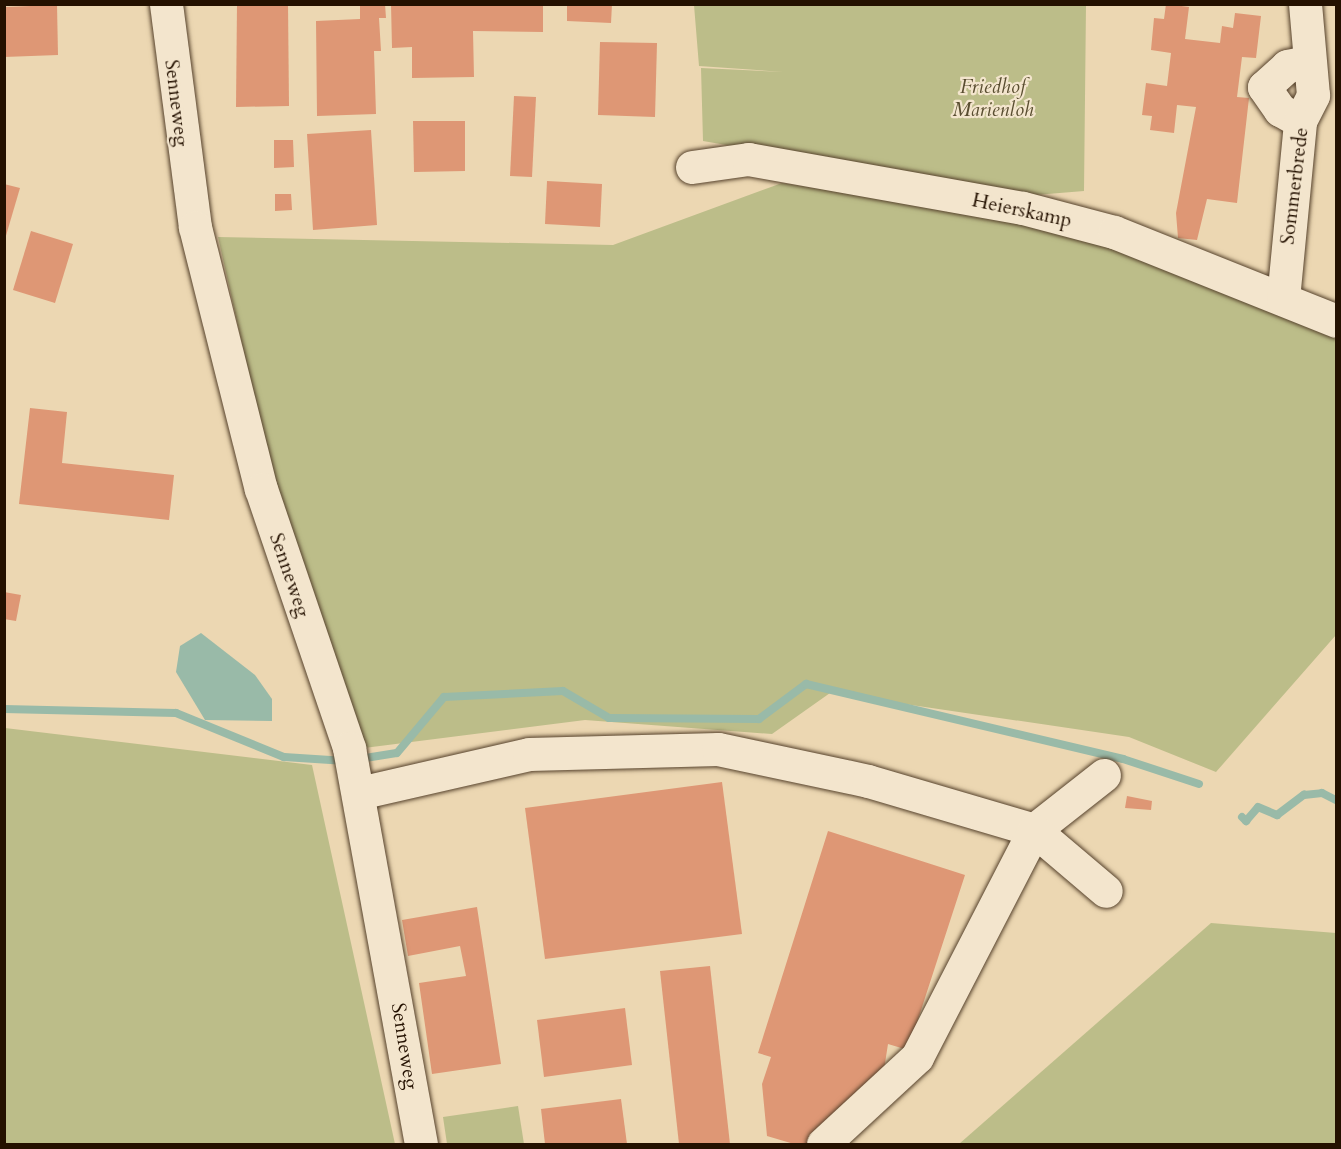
<!DOCTYPE html>
<style>
body{margin:0}
#map{position:relative;width:1341px;height:1149px;overflow:hidden;background:#ecd7b2;font-family:Cardo,serif}
div>[style]{position:absolute}
[style*='--x']{left:calc(var(--x)*1px);top:calc(var(--y)*1px);width:calc(var(--w)*1px);rotate:calc(var(--a)*1deg)}
.green>*{inset:0;background:#bcbd89}
.water>*{inset:0;background:#99baa8}
.stream>*{height:8px;margin:-4px;padding:0 4px;transform-origin:4px;border-radius:4px;background:#99baa8}
.building>*{inset:0;background:#de9775}
.roads{filter:drop-shadow(0 0 2px #56422c) drop-shadow(0 0 2px #56422c)}
.minor>*{height:33px;margin:-16.5px;padding:0 16.5px;transform-origin:16.5px;border-radius:16.5px;background:#f3e5cd}
span{translate:-50% -50%;white-space:nowrap;text-align:center;line-height:1.15;-webkit-text-stroke:4.5px #f3e5cd;paint-order:stroke}
.park-label{font-size:20px;color:#594d30;font-style:italic}
.street-label{font-size:20px;color:#241100}
.frame{position:absolute;inset:0;border:6px solid #241100;pointer-events:none}
</style>
<div id="map">
<div class="green">
<div style="clip-path:polygon(694px 5px,1086px 5px,1084px 191px,1023px 196px,703px 141px,701px 68px,784px 72px,699px 66px)"></div>
<div style="clip-path:polygon(782px 183px,1015px 218px,1111px 244px,1336px 335px,1336px 635px,1216px 772px,1129px 737px,830px 693px,772px 734px,585px 720px,364px 748px,268px 459px,218px 237px,613px 245px)"></div>
<div style="clip-path:polygon(5px 728px,312px 765px,395px 1144px,5px 1144px)"></div>
<div style="clip-path:polygon(1211px 923px,1336px 933px,1336px 1144px,959px 1144px)"></div>
<div style="clip-path:polygon(518px 1106px,524px 1144px,447px 1144px,443px 1117px)"></div>
</div>
<div class="water">
<div style="clip-path:polygon(201px 633px,255px 675px,272px 699px,272px 721px,205px 720px,176px 672px,180px 646px)"></div>
</div>
<div class="stream">
<div style="--x:4;--y:709;--w:172;--a:1.3"></div>
<div style="--x:176;--y:713;--w:117;--a:22.2"></div>
<div style="--x:284;--y:757;--w:62;--a:3.7"></div>
<div style="--x:359;--y:759;--w:38;--a:-9"></div>
<div style="--x:397;--y:753;--w:73;--a:-50"></div>
<div style="--x:444;--y:697;--w:119;--a:-2.9"></div>
<div style="--x:563;--y:691;--w:53;--a:30.4"></div>
<div style="--x:609;--y:718;--w:150;--a:0.4"></div>
<div style="--x:759;--y:719;--w:59;--a:-36.7"></div>
<div style="--x:806;--y:684;--w:326;--a:13.3"></div>
<div style="--x:1123;--y:759;--w:80;--a:18.2"></div>
<div style="--x:1242;--y:817;--w:6;--a:45"></div>
<div style="--x:1246;--y:821;--w:18;--a:-49"></div>
<div style="--x:1258;--y:807;--w:21;--a:23"></div>
<div style="--x:1277;--y:815;--w:34;--a:-37"></div>
<div style="--x:1304;--y:795;--w:18;--a:-6"></div>
<div style="--x:1322;--y:793;--w:16;--a:27"></div>
</div>
<div class="building">
<div style="clip-path:polygon(237px 4px,288px 4px,289px 106px,236px 107px)"></div>
<div style="clip-path:polygon(360px 4px,385px 4px,386px 18px,379px 18px,381px 51px,374px 51px,376px 114px,317px 116px,316px 21px,360px 19px)"></div>
<div style="clip-path:polygon(391px 4px,543px 4px,543px 32px,473px 31px,474px 77px,412px 78px,412px 47px,392px 48px)"></div>
<div style="clip-path:polygon(567px 4px,612px 4px,611px 23px,567px 21px)"></div>
<div style="clip-path:polygon(1166px 4px,1189px 7px,1185px 39px,1220px 43px,1222px 26px,1233px 28px,1235px 13px,1261px 16px,1256px 58px,1242px 57px,1237px 97px,1249px 98px,1237px 203px,1207px 199px,1197px 240px,1178px 238px,1176px 213px,1196px 107px,1177px 105px,1174px 133px,1150px 130px,1152px 116px,1142px 115px,1146px 83px,1167px 86px,1171px 53px,1151px 50px,1154px 18px,1164px 19px)"></div>
<div style="clip-path:polygon(57px 5px,58px 55px,4px 57px,4px 7px)"></div>
<div style="clip-path:polygon(600px 42px,657px 43px,655px 117px,598px 115px)"></div>
<div style="clip-path:polygon(514px 96px,536px 97px,532px 177px,510px 176px)"></div>
<div style="clip-path:polygon(413px 121px,465px 121px,465px 171px,414px 172px)"></div>
<div style="clip-path:polygon(371px 130px,377px 225px,313px 230px,307px 134px)"></div>
<div style="clip-path:polygon(274px 140px,293px 140px,294px 167px,274px 168px)"></div>
<div style="clip-path:polygon(547px 181px,602px 184px,600px 227px,545px 224px)"></div>
<div style="clip-path:polygon(4px 184px,20px 188px,5px 239px,4px 239px)"></div>
<div style="clip-path:polygon(275px 194px,291px 194px,292px 210px,275px 211px)"></div>
<div style="clip-path:polygon(31px 231px,73px 244px,55px 303px,13px 290px)"></div>
<div style="clip-path:polygon(30px 408px,67px 412px,62px 463px,174px 475px,169px 520px,19px 504px)"></div>
<div style="clip-path:polygon(4px 592px,21px 595px,16px 621px,4px 619px)"></div>
<div style="clip-path:polygon(722px 782px,742px 934px,545px 959px,525px 808px)"></div>
<div style="clip-path:polygon(1127px 796px,1152px 801px,1151px 810px,1125px 808px)"></div>
<div style="clip-path:polygon(828px 831px,965px 875px,908px 1050px,888px 1044px,883px 1076px,808px 1144px,794px 1144px,767px 1136px,762px 1084px,771px 1057px,758px 1053px)"></div>
<div style="clip-path:polygon(477px 907px,501px 1064px,432px 1074px,419px 983px,466px 976px,460px 946px,408px 956px,402px 920px)"></div>
<div style="clip-path:polygon(710px 966px,730px 1144px,679px 1144px,660px 971px)"></div>
<div style="clip-path:polygon(625px 1008px,632px 1065px,544px 1077px,537px 1020px)"></div>
<div style="clip-path:polygon(621px 1099px,627px 1144px,545px 1144px,541px 1109px)"></div>
</div>
<div class="roads">
<div class="minor">
<div style="--x:166;--y:4;--w:225;--a:82.6"></div>
<div style="--x:195;--y:227;--w:270;--a:75.9"></div>
<div style="--x:261;--y:489;--w:274;--a:71.2"></div>
<div style="--x:349;--y:748;--w:402;--a:79.7"></div>
<div style="--x:1300;--y:121;--w:23;--a:-151"></div>
<div style="--x:1280;--y:110;--w:28;--a:-125"></div>
<div style="--x:1264;--y:87;--w:31;--a:-42"></div>
<div style="--x:1287;--y:66;--w:20;--a:-11"></div>
<div style="--x:692;--y:167;--w:57;--a:-8.1"></div>
<div style="--x:748;--y:159;--w:279;--a:10.1"></div>
<div style="--x:1023;--y:208;--w:94;--a:14.8"></div>
<div style="--x:1114;--y:232;--w:239;--a:21.8"></div>
<div style="--x:1283;--y:299;--w:179;--a:-84.5"></div>
<div style="--x:1300;--y:121;--w:29;--a:-63"></div>
<div style="--x:1313;--y:95;--w:91;--a:-95"></div>
<div style="--x:359;--y:793;--w:174;--a:-12.9"></div>
<div style="--x:529;--y:754;--w:189;--a:-1.5"></div>
<div style="--x:718;--y:749;--w:153;--a:12"></div>
<div style="--x:868;--y:781;--w:173;--a:16.4"></div>
<div style="--x:1034;--y:830;--w:89;--a:-38.2"></div>
<div style="--x:823;--y:1144;--w:128;--a:-42.8"></div>
<div style="--x:917;--y:1057;--w:255;--a:-62.7"></div>
<div style="--x:1034;--y:830;--w:94;--a:40.3"></div>
</div>
</div>
<div class="park-label">
<span style="left:993px;top:98px">Friedhof<br>Marienloh</span>
</div>
<div class="street-label">
<span style="left:177px;top:103px;rotate:83deg">Senneweg</span>
<span style="left:1294px;top:186px;rotate:-83deg">Sommerbrede</span>
<span style="left:1022px;top:210px;rotate:12deg">Heierskamp</span>
<span style="left:290px;top:575px;rotate:71deg">Senneweg</span>
<span style="left:405px;top:1046px;rotate:81deg">Senneweg</span>
</div>
<div class="frame"></div>
</div>
